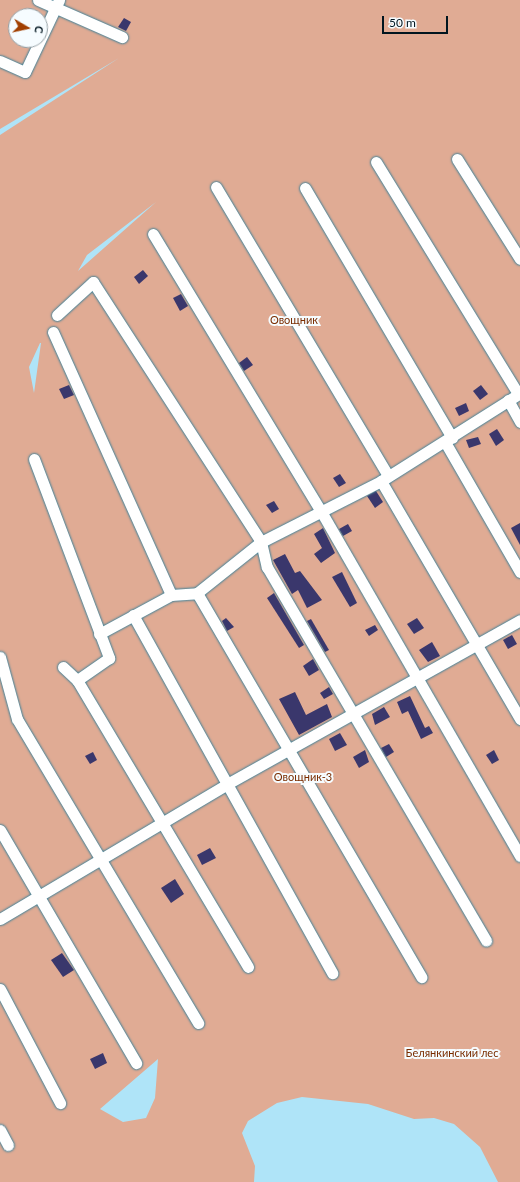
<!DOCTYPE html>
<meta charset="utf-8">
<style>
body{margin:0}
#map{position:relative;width:520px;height:1182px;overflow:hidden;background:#afe4f8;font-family:Lato,sans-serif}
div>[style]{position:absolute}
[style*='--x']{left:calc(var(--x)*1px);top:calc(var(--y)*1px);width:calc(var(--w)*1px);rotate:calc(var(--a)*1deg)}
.green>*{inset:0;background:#e0ab94}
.building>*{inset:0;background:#3a376c}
.roads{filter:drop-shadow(0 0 1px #408299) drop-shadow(0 0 1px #408299)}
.minor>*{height:11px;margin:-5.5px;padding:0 5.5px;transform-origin:5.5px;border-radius:5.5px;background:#fff}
span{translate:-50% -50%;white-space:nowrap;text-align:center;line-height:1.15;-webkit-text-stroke:4px #f6fcff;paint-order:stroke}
.park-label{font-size:11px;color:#792c00}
.north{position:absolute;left:8px;top:8px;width:40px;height:40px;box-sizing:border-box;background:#f6fcff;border:1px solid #94a0a5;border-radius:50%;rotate:99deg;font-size:11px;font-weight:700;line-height:16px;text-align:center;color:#00151f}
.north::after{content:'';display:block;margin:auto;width:14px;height:18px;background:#a13f01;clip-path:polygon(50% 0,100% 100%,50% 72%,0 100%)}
.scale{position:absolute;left:382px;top:16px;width:66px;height:18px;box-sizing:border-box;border:2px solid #00151f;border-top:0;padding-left:5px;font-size:12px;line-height:14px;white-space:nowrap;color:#00151f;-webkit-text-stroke:3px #f6fcff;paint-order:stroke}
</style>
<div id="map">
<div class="green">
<div style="clip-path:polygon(evenodd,0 0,520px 0,520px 1182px,498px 1182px,480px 1147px,454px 1124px,434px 1118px,414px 1119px,368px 1104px,302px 1097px,277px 1103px,248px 1121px,242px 1133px,255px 1166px,254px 1182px,0 1182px,0 135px,119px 58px,0 129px,0 0,16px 16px,40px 16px,40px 40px,16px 40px,16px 16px,0 0,156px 202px,78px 271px,87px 255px,156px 202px,0 0,40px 343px,41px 343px,34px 393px,29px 367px,40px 343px,0 0,158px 1059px,155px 1098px,146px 1118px,123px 1122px,100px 1109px,158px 1059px)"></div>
</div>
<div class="building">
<div style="clip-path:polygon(124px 18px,131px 22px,126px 31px,118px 27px)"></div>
<div style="clip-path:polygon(143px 270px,148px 276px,139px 284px,134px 277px)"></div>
<div style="clip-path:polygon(181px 294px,188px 306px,180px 311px,173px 298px)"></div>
<div style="clip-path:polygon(247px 357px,253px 365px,244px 371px,239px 363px)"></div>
<div style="clip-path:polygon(69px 385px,74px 395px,64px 399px,59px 389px)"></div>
<div style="clip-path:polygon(481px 385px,488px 394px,480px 400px,473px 391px)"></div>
<div style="clip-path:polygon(466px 403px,469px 411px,459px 416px,455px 408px)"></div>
<div style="clip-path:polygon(497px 429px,504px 440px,496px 446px,489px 434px)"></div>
<div style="clip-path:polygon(478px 437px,481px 444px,469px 448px,466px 440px)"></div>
<div style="clip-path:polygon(340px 474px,346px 483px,339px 487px,333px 478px)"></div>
<div style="clip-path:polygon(376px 491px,383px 502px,375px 508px,367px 496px)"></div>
<div style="clip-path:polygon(274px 501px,279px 509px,272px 513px,266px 505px)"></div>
<div style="clip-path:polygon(520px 523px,520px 545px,511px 528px)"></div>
<div style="clip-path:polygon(348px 524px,352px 531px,343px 536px,339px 529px)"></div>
<div style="clip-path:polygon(323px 528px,335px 553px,321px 563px,314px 554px,322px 548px,314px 534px)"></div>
<div style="clip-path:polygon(285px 554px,295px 573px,300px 571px,322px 600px,307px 608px,298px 590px,292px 594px,273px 560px)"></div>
<div style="clip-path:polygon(342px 572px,357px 603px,350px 607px,332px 577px)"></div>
<div style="clip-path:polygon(274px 593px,304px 645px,299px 648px,267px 598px)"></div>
<div style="clip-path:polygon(226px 618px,234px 627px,227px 631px,222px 621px)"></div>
<div style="clip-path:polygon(417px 618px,424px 628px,414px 634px,407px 624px)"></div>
<div style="clip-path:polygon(311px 619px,329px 650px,325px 652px,307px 621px)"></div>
<div style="clip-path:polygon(375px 625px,378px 630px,369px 636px,365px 630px)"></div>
<div style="clip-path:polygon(512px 635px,517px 644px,508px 649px,503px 640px)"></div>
<div style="clip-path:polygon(432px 642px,440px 656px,428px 662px,419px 650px)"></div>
<div style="clip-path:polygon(313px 659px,319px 670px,309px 676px,303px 666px)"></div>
<div style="clip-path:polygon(329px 687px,333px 694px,324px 699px,320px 693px)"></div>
<div style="clip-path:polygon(295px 692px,306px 715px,327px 704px,332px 717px,299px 735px,279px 699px)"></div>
<div style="clip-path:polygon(410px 696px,425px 728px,429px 726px,433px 733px,421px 739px,408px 711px,402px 714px,397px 702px)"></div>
<div style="clip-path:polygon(384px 707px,390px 717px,375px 725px,372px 714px)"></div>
<div style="clip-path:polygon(340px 733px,347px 745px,335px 751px,329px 739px)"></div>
<div style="clip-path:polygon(389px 744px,394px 752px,386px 757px,381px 748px)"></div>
<div style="clip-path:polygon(365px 750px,369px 762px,359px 768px,353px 757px)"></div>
<div style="clip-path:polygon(494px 750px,499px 760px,492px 764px,486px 755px)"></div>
<div style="clip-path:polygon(93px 752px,97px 760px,90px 764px,85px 756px)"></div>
<div style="clip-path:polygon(210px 848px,216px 858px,202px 865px,197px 855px)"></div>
<div style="clip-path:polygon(175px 879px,184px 894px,171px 903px,161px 888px)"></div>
<div style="clip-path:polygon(62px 953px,74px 970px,63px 977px,51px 960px)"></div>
<div style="clip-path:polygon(103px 1053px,107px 1063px,95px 1069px,90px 1059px)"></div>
</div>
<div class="roads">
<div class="minor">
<div style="--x:38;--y:0;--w:92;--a:23.8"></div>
<div style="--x:0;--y:61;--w:27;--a:24"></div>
<div style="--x:25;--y:72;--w:80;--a:-64.7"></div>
<div style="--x:457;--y:159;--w:118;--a:57.8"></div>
<div style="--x:376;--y:162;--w:272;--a:58.5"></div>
<div style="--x:216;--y:187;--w:336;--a:59.2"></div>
<div style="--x:305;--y:188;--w:290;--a:59.5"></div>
<div style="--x:153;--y:234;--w:326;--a:58.8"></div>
<div style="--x:322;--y:513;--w:396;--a:60"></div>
<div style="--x:57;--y:315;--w:49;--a:-42.5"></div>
<div style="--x:93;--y:282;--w:310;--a:57.1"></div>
<div style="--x:261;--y:542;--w:135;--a:-26.9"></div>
<div style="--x:381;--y:481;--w:165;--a:-32.3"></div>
<div style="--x:53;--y:332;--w:288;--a:65.8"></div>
<div style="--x:508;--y:400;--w:25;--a:61"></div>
<div style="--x:445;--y:442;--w:150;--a:60"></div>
<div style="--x:34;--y:459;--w:213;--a:69.3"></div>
<div style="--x:109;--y:658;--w:39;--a:145"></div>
<div style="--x:381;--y:481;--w:276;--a:59.7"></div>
<div style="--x:197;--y:593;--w:445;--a:59.7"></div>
<div style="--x:133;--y:615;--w:410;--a:60.9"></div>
<div style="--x:99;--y:634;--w:82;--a:-28.4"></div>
<div style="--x:171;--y:595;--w:26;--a:-4"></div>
<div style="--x:197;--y:593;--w:82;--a:-38.6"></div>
<div style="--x:261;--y:542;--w:26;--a:77"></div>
<div style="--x:267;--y:567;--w:433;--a:59.6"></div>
<div style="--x:0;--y:657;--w:64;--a:74.7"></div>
<div style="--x:17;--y:719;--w:354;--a:59.2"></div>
<div style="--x:63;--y:667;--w:19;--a:43"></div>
<div style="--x:77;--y:680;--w:334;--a:59.2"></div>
<div style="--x:0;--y:830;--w:270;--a:59.7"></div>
<div style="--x:0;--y:919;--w:264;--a:-30.7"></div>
<div style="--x:227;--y:784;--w:336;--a:-29.2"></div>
<div style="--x:0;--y:989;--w:129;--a:62.2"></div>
<div style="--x:0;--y:1130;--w:17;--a:62"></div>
</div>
</div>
<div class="park-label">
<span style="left:294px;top:320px">Овощник</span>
<span style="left:303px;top:777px">Овощник-3</span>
<span style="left:452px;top:1053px">Белянкинский лес</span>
</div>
<div class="north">С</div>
<div class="scale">50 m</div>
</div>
